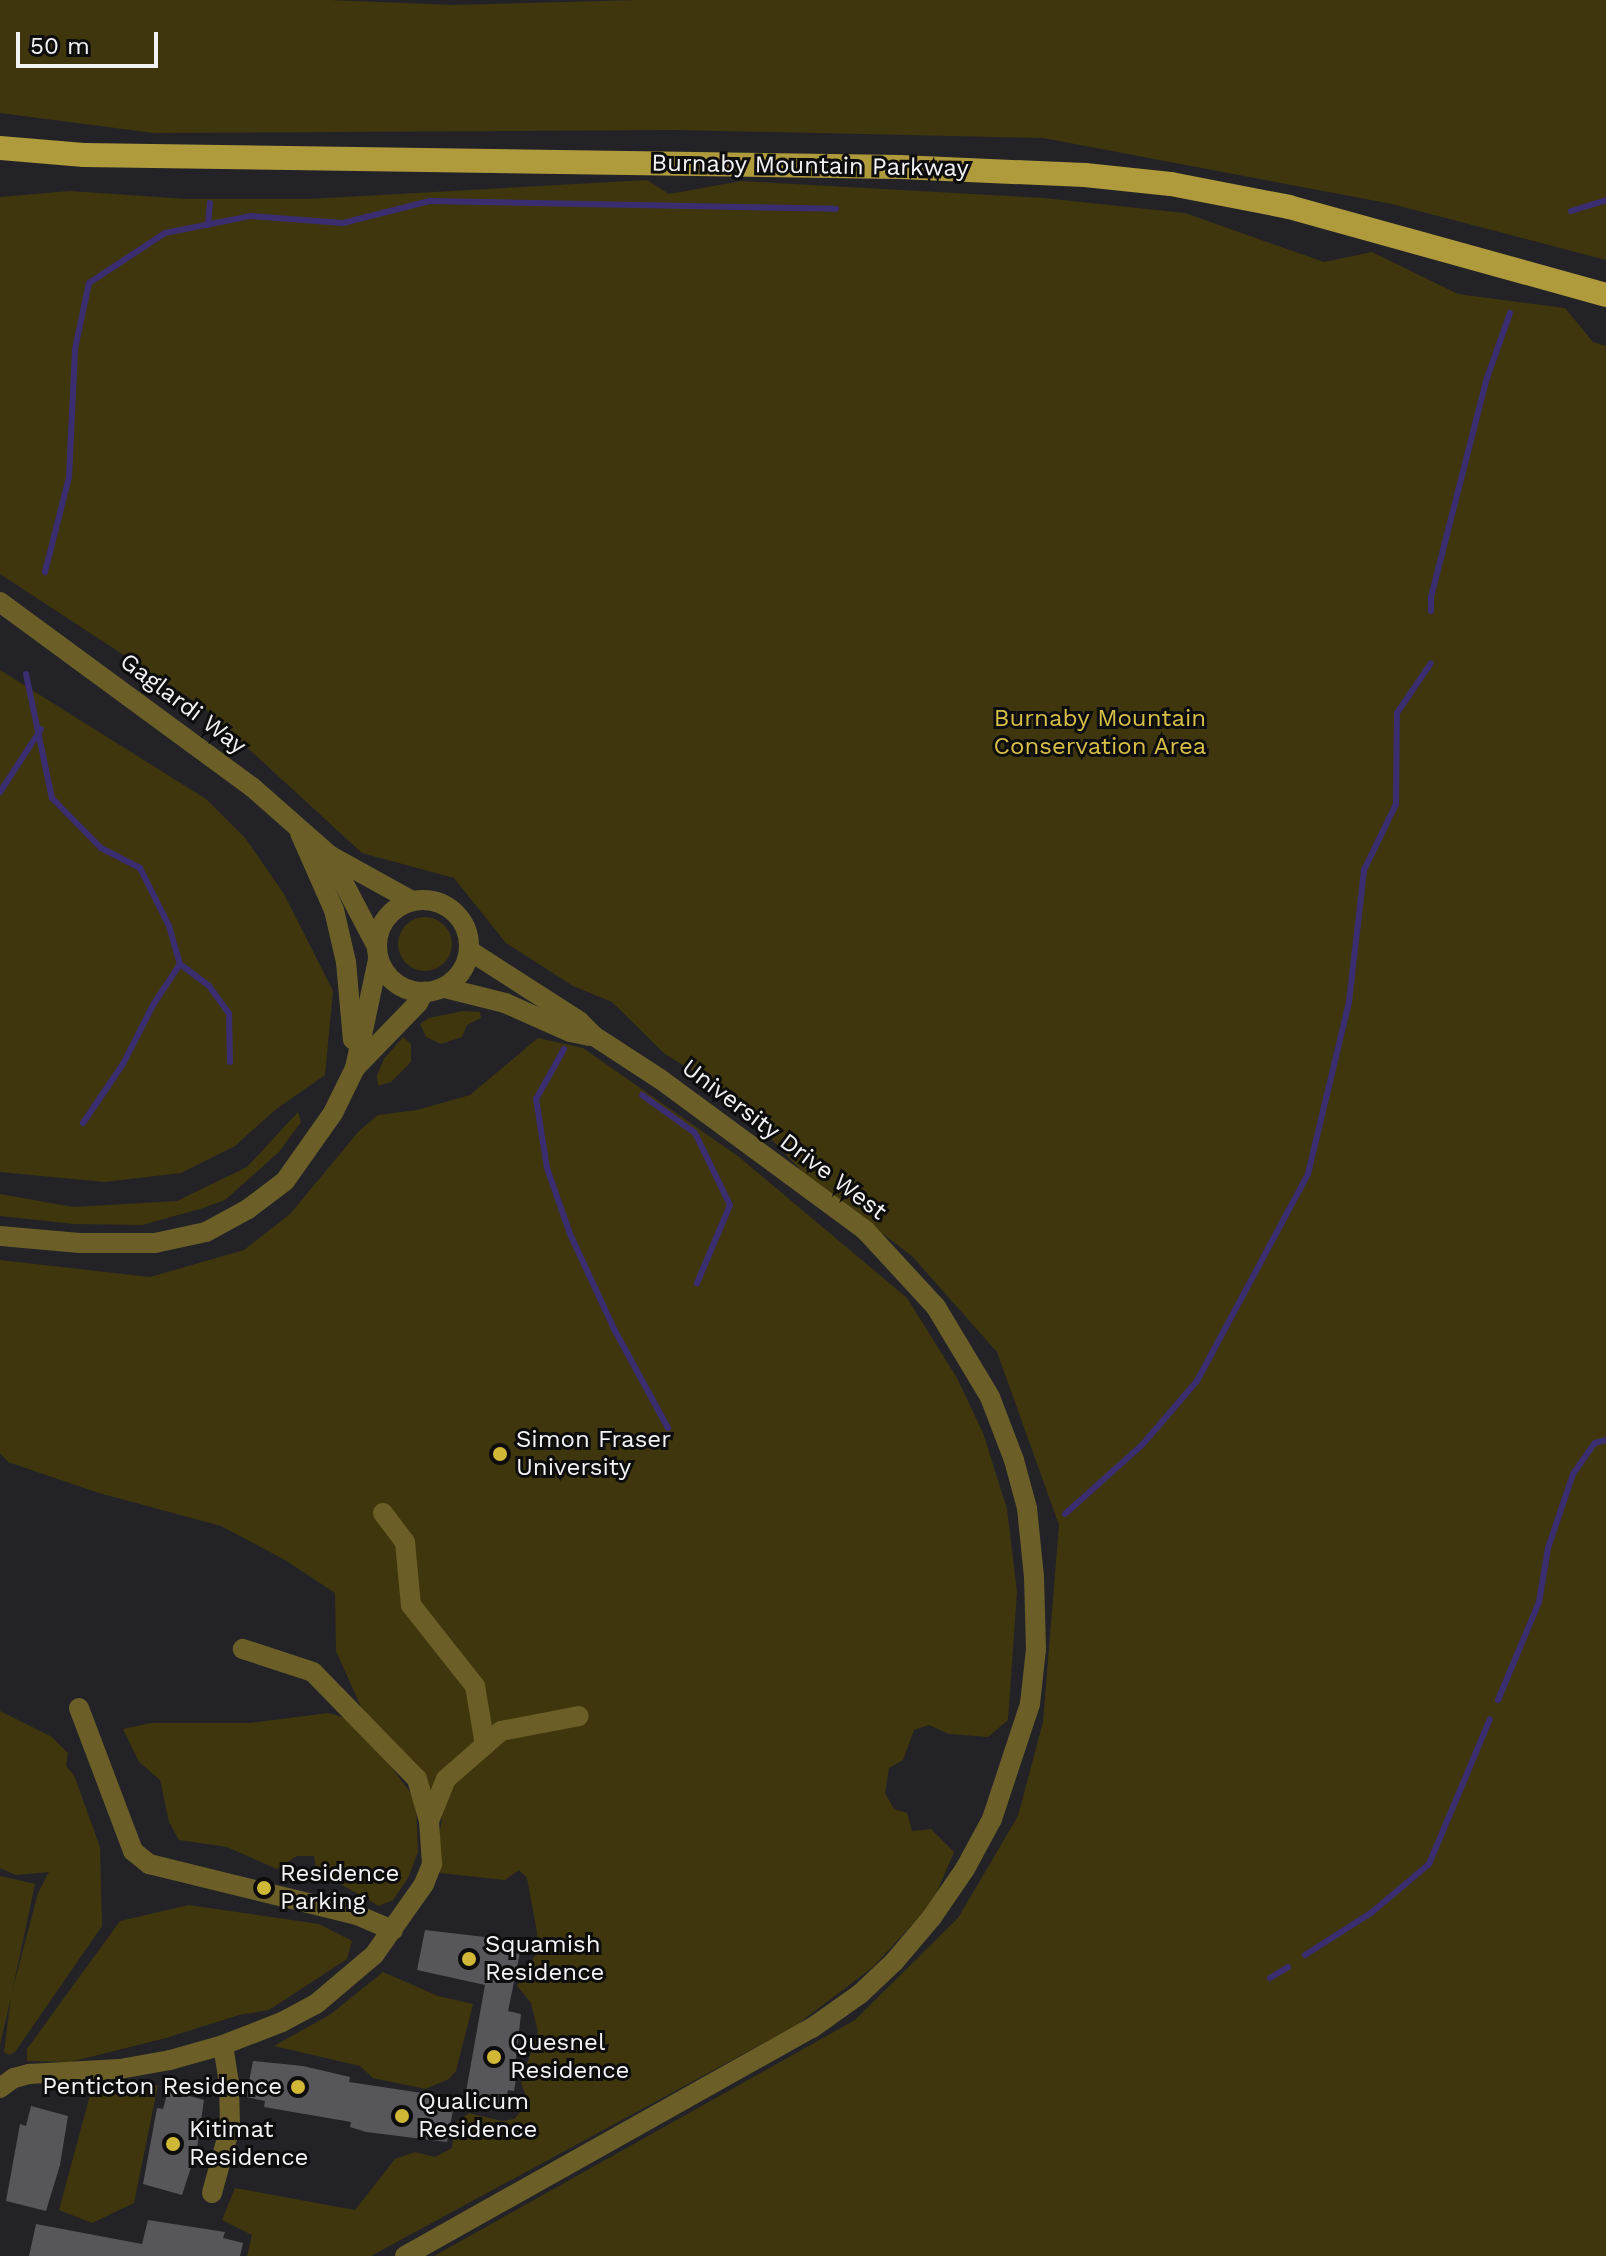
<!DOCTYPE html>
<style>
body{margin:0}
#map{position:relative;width:1606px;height:2256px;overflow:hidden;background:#232327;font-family:"Work Sans",sans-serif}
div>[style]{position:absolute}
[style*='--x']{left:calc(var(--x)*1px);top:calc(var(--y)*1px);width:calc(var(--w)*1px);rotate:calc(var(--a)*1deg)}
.green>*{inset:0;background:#3f360d}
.round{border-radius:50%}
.stream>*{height:6px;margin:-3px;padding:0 3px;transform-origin:3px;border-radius:3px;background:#3a2e71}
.building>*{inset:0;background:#57575b}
.minor>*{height:20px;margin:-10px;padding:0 10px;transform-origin:10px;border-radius:10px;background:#6b5f27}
.minor>.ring{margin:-10px;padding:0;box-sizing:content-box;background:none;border:20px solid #6b5f27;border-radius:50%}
.major>*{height:24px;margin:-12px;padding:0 12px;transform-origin:12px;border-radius:12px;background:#af9a3c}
.dots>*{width:22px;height:22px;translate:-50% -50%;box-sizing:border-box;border:4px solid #0d0d0e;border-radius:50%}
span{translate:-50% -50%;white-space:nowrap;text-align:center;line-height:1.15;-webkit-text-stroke:6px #0d0d0e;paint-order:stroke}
.street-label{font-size:24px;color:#f3f3f5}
.park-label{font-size:24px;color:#d8bf45}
.poi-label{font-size:24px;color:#f3f3f5}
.left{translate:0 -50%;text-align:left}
.right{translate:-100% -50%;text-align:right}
.scale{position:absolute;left:16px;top:32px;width:142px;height:36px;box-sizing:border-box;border:4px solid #f3f3f5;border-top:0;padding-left:10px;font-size:24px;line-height:28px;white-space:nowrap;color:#f3f3f5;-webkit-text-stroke:6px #0d0d0e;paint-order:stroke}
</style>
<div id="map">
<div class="green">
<div style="clip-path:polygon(0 0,330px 0,453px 5px,638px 0,1606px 0,1606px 260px,1392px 204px,1043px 138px,677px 130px,154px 133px,0 113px)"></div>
<div style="clip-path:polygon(647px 180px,669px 194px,741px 181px,1043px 198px,1185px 213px,1324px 262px,1372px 252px,1458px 294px,1565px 308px,1593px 342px,1606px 346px,1606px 2256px,434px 2256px,855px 2020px,958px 1918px,1018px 1816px,1043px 1722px,1059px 1525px,997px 1352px,912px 1256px,805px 1175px,728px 1093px,665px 1054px,612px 1002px,573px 986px,506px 943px,454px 878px,362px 853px,203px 707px,0 574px,0 197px,70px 191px,186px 199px,309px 199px)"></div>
<div style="clip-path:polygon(0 670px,206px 799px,246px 839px,284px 894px,333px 991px,325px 1075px,275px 1110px,235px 1146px,181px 1173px,105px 1182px,0 1172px)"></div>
<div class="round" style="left:398px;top:917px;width:54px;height:54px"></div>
<div style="clip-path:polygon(463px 1011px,480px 1012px,481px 1018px,467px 1025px,462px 1037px,441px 1044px,426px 1037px,420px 1024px,429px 1018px)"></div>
<div style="clip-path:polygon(403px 1037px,411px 1044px,411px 1062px,391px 1082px,378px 1086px,377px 1075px,384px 1059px)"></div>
<div style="clip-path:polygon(538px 1038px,583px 1048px,739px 1157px,907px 1298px,957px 1378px,983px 1433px,1007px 1509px,1017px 1592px,1008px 1720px,988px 1737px,949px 1734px,929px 1725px,914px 1730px,903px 1760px,889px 1768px,885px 1793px,894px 1809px,907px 1813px,912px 1831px,931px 1829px,954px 1852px,932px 1903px,873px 1967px,795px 2026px,371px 2256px,247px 2256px,252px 2235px,222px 2220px,235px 2188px,355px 2210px,395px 2159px,415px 2152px,435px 2157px,452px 2148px,454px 2124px,469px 2113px,502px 2121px,514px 2119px,528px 2103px,521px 2082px,538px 2032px,531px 2003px,517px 1986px,536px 1954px,537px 1932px,527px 1878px,519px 1870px,505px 1880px,440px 1873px,436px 1854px,442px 1818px,374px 1736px,336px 1651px,335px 1593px,285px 1560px,221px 1526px,99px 1493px,8px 1462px,0 1453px,0 1260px,150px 1277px,244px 1250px,290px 1214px,359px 1131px,378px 1115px,417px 1110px,470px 1095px)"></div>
<div style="clip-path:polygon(298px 1112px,301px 1122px,279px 1152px,225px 1200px,200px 1209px,142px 1225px,75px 1224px,0 1216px,0 1194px,73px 1207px,177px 1201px,247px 1167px)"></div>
<div style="clip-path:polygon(0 1711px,52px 1737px,68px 1753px,66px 1766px,74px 1775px,100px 1847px,102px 1926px,15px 2052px,9px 2055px,4px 2052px,11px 1997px,0 2045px,0 1876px,35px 1884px,12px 1992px,38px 1893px,49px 1872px,16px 1875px,0 1868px)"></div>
<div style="clip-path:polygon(328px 1713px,357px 1721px,416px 1800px,418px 1852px,408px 1878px,393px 1900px,379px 1906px,316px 1870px,314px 1856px,297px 1856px,277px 1869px,227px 1847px,179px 1840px,169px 1822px,160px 1780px,139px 1762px,123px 1729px,151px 1723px,250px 1723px)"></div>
<div style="clip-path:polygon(189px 1905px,319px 1924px,352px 1941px,347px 1959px,269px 2010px,239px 2015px,166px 2038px,70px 2062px,27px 2061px,27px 2049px,120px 1921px)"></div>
<div style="clip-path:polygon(383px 1972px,438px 1996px,473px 2004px,456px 2071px,449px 2079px,425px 2089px,373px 2078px,360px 2066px,274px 2046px,331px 2014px)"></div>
<div style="clip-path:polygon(158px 2085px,134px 2203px,92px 2223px,59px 2210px,90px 2095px)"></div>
</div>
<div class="stream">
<div style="--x:1571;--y:211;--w:37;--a:-17"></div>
<div style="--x:208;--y:225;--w:22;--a:-85"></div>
<div style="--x:45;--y:572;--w:98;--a:-75.8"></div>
<div style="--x:69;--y:477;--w:128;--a:-87.3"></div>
<div style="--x:75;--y:349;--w:67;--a:-78"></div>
<div style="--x:89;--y:283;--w:91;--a:-33.3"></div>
<div style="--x:165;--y:233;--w:88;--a:-11.2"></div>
<div style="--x:251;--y:216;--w:92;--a:4.4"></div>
<div style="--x:343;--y:223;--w:90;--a:-14.2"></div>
<div style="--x:430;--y:201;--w:406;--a:1.1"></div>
<div style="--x:1431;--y:611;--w:14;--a:-90"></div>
<div style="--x:1431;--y:597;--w:226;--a:-75.7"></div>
<div style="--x:1487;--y:378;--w:69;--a:-70.5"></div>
<div style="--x:26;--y:674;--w:127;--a:78.2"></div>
<div style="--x:52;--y:798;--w:70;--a:45.6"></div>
<div style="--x:101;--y:848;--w:44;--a:27.1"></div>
<div style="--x:140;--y:868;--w:65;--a:63.4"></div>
<div style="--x:169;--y:926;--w:40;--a:74"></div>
<div style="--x:180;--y:964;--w:36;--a:37"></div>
<div style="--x:209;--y:986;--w:34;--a:54"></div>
<div style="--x:229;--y:1014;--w:48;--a:88.8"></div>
<div style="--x:0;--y:792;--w:75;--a:-56.9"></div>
<div style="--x:564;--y:1049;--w:57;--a:119.2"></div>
<div style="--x:536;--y:1099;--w:70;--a:80.9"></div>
<div style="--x:547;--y:1168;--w:70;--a:70.8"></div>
<div style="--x:570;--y:1234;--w:105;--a:65.1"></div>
<div style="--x:614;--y:1329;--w:113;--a:61.4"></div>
<div style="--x:642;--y:1095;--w:65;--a:35.6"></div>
<div style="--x:695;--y:1133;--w:80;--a:64.1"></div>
<div style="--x:730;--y:1205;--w:85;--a:112.9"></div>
<div style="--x:83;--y:1123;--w:71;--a:-55.9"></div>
<div style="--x:123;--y:1064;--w:66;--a:-63"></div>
<div style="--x:153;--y:1005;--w:49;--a:-56.6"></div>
<div style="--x:1065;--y:1514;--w:103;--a:-41.9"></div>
<div style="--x:1142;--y:1445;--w:84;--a:-49.3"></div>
<div style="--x:1197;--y:1381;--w:235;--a:-61.8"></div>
<div style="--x:1308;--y:1174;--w:177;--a:-76.6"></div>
<div style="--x:1349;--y:1002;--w:133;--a:-83.5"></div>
<div style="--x:1364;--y:870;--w:73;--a:-64.1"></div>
<div style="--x:1396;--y:804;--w:91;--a:-89.4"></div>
<div style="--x:1397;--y:713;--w:60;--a:-55.8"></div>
<div style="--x:1498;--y:1700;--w:106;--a:-67.3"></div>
<div style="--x:1539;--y:1602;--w:55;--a:-80.5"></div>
<div style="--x:1548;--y:1548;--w:78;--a:-71.3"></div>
<div style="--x:1573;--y:1474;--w:38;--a:-55"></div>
<div style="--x:1595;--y:1443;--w:11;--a:-15"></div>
<div style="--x:1305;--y:1955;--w:78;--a:-32.5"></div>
<div style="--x:1371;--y:1913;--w:76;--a:-40.2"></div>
<div style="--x:1429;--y:1864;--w:157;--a:-67.2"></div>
<div style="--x:1270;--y:1978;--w:21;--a:-31"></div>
</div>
<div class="building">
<div style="clip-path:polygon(425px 1930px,502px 1939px,501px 1945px,521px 1948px,508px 2011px,521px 2014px,516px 2059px,519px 2060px,514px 2091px,508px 2090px,504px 2110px,464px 2103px,485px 1985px,417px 1970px)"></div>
<div style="clip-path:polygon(253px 2061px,303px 2066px,350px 2077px,349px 2082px,435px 2095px,434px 2101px,454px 2105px,447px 2142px,366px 2132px,350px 2127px,351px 2122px,264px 2107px,265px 2101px,246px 2097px)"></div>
<div style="clip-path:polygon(168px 2090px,204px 2100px,197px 2149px,182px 2195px,143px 2184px,157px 2108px,163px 2109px)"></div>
<div style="clip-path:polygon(31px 2106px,68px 2116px,60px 2165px,46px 2211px,6px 2201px,20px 2124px,26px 2126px)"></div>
<div style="clip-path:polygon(148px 2220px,225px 2232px,223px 2238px,243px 2243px,240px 2256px,29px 2256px,36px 2224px,142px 2244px)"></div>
</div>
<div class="minor">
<div style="--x:0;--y:602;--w:313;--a:36.3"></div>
<div style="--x:252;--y:787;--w:103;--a:41.4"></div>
<div style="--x:329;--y:855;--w:95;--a:29"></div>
<div style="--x:300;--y:833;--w:84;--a:66.2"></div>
<div style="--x:334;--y:910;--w:53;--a:77"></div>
<div style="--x:346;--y:962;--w:78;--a:84.9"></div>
<div style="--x:329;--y:855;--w:102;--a:62.4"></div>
<div class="ring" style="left:377px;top:900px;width:72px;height:72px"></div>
<div style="--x:445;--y:988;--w:62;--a:14"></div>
<div style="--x:505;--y:1003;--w:71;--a:24"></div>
<div style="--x:570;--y:1032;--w:20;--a:11"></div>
<div style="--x:355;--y:1068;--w:91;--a:-45.9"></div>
<div style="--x:418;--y:1003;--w:13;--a:-61"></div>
<div style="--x:0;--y:1236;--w:80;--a:5"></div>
<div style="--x:80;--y:1243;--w:75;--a:0"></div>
<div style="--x:155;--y:1243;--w:52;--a:-12.2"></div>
<div style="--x:206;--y:1232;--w:48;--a:-28.7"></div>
<div style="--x:248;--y:1209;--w:46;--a:-37.1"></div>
<div style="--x:285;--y:1181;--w:83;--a:-54.8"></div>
<div style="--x:333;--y:1113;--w:50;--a:-63.9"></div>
<div style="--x:355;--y:1068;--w:110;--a:-78"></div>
<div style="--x:383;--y:1513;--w:36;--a:53"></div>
<div style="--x:405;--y:1542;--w:63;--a:84.6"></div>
<div style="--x:411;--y:1605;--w:103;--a:51.7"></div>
<div style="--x:475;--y:1686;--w:60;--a:80.4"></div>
<div style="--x:79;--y:1708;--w:153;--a:69.3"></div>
<div style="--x:133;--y:1851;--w:21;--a:39"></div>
<div style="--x:149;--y:1864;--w:214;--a:13.8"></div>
<div style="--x:357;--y:1915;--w:39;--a:23"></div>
<div style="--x:429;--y:1821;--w:45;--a:-68"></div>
<div style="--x:446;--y:1779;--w:73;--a:-41.1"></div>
<div style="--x:501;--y:1731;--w:79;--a:-10.9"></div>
<div style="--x:0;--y:2088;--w:17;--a:-36"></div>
<div style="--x:14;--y:2078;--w:16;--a:-15"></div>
<div style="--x:29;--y:2074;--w:91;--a:-3.1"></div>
<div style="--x:120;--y:2069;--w:51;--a:-10.2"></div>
<div style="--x:170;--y:2060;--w:55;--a:-15.8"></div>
<div style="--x:223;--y:2045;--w:63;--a:-21.3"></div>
<div style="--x:282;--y:2022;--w:38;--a:-28"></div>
<div style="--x:316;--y:2004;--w:76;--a:-40.2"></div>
<div style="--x:374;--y:1955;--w:87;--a:-54.8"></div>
<div style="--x:424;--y:1884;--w:22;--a:-68"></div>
<div style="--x:432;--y:1864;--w:43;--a:-94"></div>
<div style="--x:429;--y:1821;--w:44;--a:-105.9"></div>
<div style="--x:417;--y:1779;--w:149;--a:-134.2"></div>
<div style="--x:313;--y:1672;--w:74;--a:-161.8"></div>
<div style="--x:212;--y:2193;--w:68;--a:-74.7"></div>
<div style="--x:230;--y:2127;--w:44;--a:-91.3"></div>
<div style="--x:229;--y:2083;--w:38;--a:-99"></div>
<div style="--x:405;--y:2256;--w:467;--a:-29.3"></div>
<div style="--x:812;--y:2028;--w:59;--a:-35.3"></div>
<div style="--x:860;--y:1994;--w:47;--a:-43.3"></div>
<div style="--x:894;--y:1962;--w:59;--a:-49.8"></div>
<div style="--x:932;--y:1917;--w:58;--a:-55.5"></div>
<div style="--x:965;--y:1869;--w:57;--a:-61.6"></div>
<div style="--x:992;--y:1819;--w:121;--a:-71.7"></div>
<div style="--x:1030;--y:1704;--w:55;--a:-83.8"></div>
<div style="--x:1036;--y:1649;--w:72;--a:-91.6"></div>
<div style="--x:1034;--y:1577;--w:69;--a:-95.8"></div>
<div style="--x:1027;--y:1508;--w:50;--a:-105.2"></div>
<div style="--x:1014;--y:1460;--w:67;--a:-110.9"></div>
<div style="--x:990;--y:1397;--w:105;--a:-121"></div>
<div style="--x:936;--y:1307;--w:105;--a:-132.7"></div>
<div style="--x:865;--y:1230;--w:255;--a:-143.6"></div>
<div style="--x:660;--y:1079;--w:79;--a:-146.9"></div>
<div style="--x:594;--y:1036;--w:21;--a:-135"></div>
<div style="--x:579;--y:1021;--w:130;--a:-147.3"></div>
</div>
<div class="major">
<div style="--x:0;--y:148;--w:84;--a:4.8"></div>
<div style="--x:84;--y:155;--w:816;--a:0.84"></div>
<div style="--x:900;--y:167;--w:185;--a:2.5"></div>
<div style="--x:1085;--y:175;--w:86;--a:6"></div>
<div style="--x:1171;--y:184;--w:120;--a:11"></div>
<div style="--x:1289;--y:207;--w:329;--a:15.5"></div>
</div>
<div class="dots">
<div style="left:500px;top:1454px;background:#d1b736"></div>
<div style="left:264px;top:1888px;background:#d1b736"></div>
<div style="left:469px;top:1959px;background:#d1b736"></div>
<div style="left:494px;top:2057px;background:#d1b736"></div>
<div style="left:298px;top:2087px;background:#d1b736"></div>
<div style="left:402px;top:2116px;background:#d1b736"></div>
<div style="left:173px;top:2144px;background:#d1b736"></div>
</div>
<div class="street-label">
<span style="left:810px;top:166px;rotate:1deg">Burnaby Mountain Parkway</span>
<span style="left:183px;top:704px;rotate:37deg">Gaglardi Way</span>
<span style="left:784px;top:1140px;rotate:37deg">University Drive West</span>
</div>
<div class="park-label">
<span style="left:1100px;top:733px">Burnaby Mountain<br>Conservation Area</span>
</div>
<div class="poi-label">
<span class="left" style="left:516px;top:1454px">Simon Fraser<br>University</span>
<span class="left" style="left:280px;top:1888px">Residence<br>Parking</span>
<span class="left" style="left:485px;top:1959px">Squamish<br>Residence</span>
<span class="left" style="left:510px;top:2057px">Quesnel<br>Residence</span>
<span class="right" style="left:282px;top:2087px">Penticton Residence</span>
<span class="left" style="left:418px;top:2116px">Qualicum<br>Residence</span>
<span class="left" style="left:189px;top:2144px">Kitimat<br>Residence</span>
</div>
<div class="scale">50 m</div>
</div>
